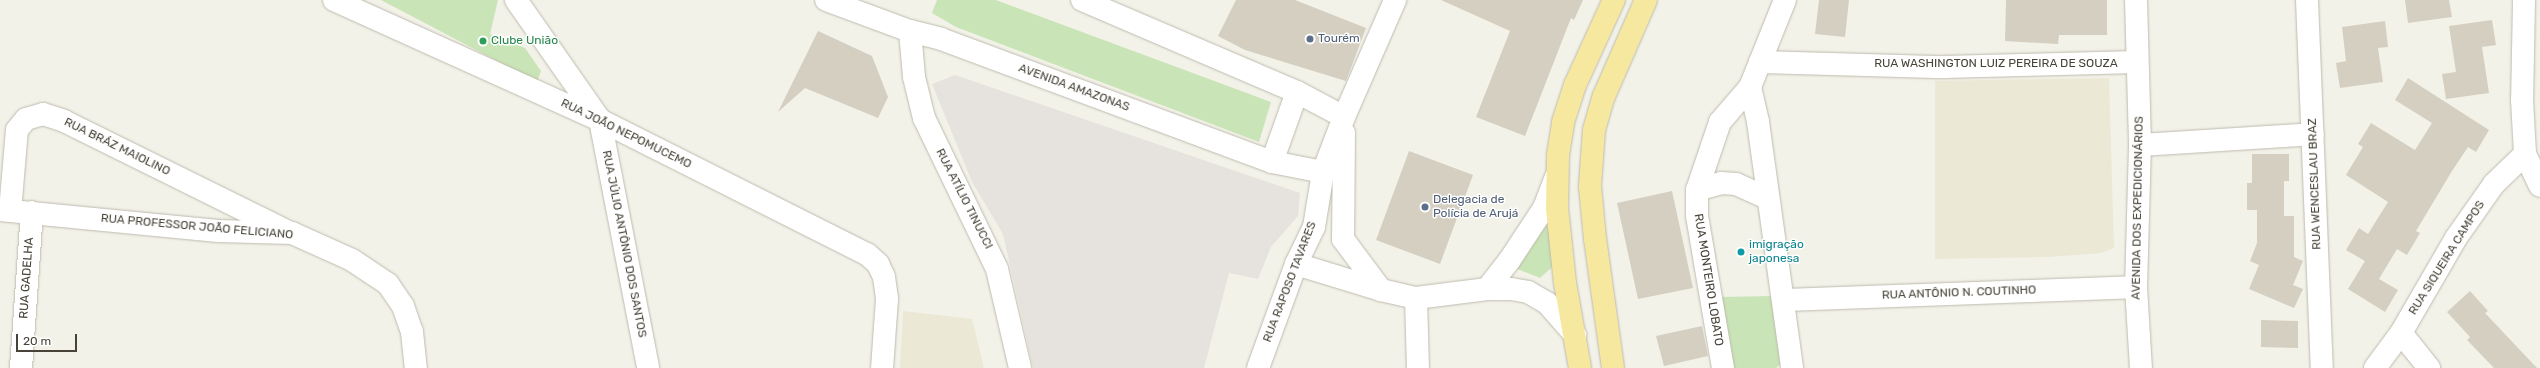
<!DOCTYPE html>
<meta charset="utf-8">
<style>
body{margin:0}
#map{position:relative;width:2540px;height:368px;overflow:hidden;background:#f3f2e9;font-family:Rubik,sans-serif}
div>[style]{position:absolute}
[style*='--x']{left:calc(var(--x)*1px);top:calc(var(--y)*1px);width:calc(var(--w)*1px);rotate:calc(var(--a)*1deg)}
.industrial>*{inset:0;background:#e6e3de}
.education>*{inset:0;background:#ebe8d5}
.green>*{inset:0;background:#c9e4b6}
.building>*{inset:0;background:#d4cfc0}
.roads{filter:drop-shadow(0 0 1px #bebaad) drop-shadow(0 0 1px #bebaad)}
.minor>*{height:22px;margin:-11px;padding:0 11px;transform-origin:11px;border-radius:11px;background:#fff}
.major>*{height:22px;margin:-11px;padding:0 11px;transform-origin:11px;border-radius:11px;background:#f6e99f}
.dots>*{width:11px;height:11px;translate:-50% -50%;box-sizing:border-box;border:2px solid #fff;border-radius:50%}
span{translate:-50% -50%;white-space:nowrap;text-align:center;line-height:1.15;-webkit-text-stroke:3px #fff;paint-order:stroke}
.service-label{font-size:12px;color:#4e5e75}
.left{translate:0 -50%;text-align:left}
.leisure-label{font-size:12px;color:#27864d}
.street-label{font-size:12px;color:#474338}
.culture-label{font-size:12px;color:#0d838f}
.scale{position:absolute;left:16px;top:334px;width:61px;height:18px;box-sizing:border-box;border:2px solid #474338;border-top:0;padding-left:5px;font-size:12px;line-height:14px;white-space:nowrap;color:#474338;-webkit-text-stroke:3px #fff;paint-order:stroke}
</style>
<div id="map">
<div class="industrial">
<div style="clip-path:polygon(955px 75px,1300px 193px,1298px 216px,1271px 247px,1258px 279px,1229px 273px,1204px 368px,1033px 368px,1003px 234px,972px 182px,932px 84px)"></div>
</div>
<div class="education">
<div style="clip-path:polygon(2109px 78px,2114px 248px,2101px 253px,2048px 257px,1935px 259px,1935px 81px)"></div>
<div style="clip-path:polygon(903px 311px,972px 319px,984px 368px,900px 368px)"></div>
</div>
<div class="green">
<div style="clip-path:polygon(381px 0,498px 0,490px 34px,525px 48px,541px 71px,537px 82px)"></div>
<div style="clip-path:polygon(937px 0,996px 0,1271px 102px,1259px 142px,956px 27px,932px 13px)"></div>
<div style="clip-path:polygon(1538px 222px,1551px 228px,1560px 260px,1540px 278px,1515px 268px)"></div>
<div style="clip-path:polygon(1773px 296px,1782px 363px,1776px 368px,1731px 368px,1720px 297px)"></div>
</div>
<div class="building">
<div style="clip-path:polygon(1236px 0,1295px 0,1366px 28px,1346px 81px,1245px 50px,1218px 36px)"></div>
<div style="clip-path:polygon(1441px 0,1583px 0,1574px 20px,1571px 18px,1525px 136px,1476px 117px,1510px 31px)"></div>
<div style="clip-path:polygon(1819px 0,1849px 0,1845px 37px,1815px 34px)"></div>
<div style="clip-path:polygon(2006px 0,2107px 0,2107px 35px,2059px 35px,2058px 44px,2005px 41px)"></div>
<div style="clip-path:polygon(2405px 0,2449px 0,2452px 17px,2408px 23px)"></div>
<div style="clip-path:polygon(2492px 20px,2496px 45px,2482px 47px,2489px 93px,2446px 99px,2442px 74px,2456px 72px,2449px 26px)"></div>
<div style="clip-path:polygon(2385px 21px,2388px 47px,2378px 48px,2383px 82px,2340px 88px,2336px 63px,2346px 61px,2342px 27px)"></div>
<div style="clip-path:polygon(818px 31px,872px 56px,888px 97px,878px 118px,805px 88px,778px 112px)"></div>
<div style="clip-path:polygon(2408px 78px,2489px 130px,2476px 152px,2468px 147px,2452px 171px,2416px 231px,2420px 233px,2407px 255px,2397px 249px,2379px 279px,2398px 290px,2385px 312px,2348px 289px,2365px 261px,2346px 250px,2359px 228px,2368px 234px,2388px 202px,2346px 175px,2363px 147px,2358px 144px,2371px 123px,2415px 150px,2432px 123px,2395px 100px)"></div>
<div style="clip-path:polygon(1409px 151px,1473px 175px,1440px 264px,1376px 240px)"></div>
<div style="clip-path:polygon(2252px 154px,2289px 154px,2289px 181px,2284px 181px,2284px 216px,2294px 216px,2294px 257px,2303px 261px,2293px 285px,2303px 289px,2294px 308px,2249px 289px,2259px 265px,2250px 261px,2257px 243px,2257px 210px,2247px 210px,2247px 183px,2252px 183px)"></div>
<div style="clip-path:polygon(1672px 191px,1693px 288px,1638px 299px,1617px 203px)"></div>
<div style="clip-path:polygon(2470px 291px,2488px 311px,2485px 313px,2537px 368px,2494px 368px,2467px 340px,2470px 337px,2447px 312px)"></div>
<div style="clip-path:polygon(2261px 320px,2298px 321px,2298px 348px,2261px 347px)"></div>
<div style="clip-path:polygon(1702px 326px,1708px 356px,1664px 366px,1656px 336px)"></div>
</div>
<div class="roads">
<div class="minor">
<div style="--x:334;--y:0;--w:292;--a:24.3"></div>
<div style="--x:600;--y:120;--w:299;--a:26.7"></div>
<div style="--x:867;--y:254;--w:15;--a:42"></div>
<div style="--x:878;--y:264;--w:14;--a:65"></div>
<div style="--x:884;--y:277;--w:22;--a:82"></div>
<div style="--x:887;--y:299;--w:69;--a:94.1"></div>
<div style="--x:516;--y:0;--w:146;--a:55"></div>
<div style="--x:600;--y:120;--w:253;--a:79"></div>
<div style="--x:826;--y:0;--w:90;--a:20.3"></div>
<div style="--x:910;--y:31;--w:32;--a:14"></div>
<div style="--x:941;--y:39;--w:353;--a:20.4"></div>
<div style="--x:1272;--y:162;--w:52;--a:11.1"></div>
<div style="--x:1082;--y:0;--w:234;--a:23.2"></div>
<div style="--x:1297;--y:92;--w:53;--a:28"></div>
<div style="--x:2136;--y:0;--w:145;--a:88.4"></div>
<div style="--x:2140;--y:145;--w:142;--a:91.6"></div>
<div style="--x:2136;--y:287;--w:81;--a:86.5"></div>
<div style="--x:2307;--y:0;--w:368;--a:87.7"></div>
<div style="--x:2524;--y:0;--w:100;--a:91.1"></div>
<div style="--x:2522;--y:100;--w:54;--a:86.8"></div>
<div style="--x:2525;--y:154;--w:35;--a:65"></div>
<div style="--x:910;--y:31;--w:46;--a:85"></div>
<div style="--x:914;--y:77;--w:42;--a:76.3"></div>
<div style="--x:924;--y:118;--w:168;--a:64.2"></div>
<div style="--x:997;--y:269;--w:102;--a:76.9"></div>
<div style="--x:1760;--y:62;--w:184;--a:1.6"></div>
<div style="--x:1944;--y:67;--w:193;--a:-1.5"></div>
<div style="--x:1750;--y:87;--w:36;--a:77"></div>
<div style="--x:1758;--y:122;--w:248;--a:82.1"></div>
<div style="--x:1344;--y:133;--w:106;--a:90.5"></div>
<div style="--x:1343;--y:239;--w:64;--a:53.3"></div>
<div style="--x:2140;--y:145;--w:173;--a:-3.6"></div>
<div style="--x:1272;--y:162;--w:74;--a:-70.3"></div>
<div style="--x:1697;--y:190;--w:25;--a:-16"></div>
<div style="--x:1721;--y:183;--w:15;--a:4"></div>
<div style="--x:1736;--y:184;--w:34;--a:24"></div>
<div style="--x:0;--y:210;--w:219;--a:5.5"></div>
<div style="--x:218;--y:231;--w:74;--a:1.5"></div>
<div style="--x:292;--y:233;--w:66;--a:24.2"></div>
<div style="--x:352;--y:260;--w:43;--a:33.7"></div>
<div style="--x:388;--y:284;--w:27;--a:56"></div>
<div style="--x:403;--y:306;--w:28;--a:71"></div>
<div style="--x:412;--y:332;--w:36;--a:84"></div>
<div style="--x:10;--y:211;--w:81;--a:-85.1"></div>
<div style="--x:17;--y:130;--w:14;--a:-51"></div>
<div style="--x:26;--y:119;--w:18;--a:-16"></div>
<div style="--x:43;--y:114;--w:22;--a:18"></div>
<div style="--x:64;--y:121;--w:249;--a:26.3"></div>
<div style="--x:1296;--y:264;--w:89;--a:17"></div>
<div style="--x:1381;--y:290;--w:36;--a:13"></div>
<div style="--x:1416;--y:298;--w:72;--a:-7.2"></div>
<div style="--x:1487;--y:289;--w:24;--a:0"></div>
<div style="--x:1511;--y:289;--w:17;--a:10"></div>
<div style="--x:1528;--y:292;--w:22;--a:30"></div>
<div style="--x:1547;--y:303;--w:43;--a:48.8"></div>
<div style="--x:1487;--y:289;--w:36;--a:-52"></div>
<div style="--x:1509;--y:261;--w:64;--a:-56.6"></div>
<div style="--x:1544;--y:208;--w:34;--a:-69"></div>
<div style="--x:1416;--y:298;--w:70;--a:88.4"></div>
<div style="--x:1783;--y:300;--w:353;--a:-2.1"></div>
<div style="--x:2401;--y:333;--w:45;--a:51.3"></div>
<div style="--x:21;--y:368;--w:156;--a:-86"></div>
<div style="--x:1258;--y:368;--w:111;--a:-69.9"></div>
<div style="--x:1296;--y:264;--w:41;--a:-64.1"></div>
<div style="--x:1314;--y:227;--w:56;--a:-80.7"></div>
<div style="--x:1323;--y:172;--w:59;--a:-69.1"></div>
<div style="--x:1344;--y:117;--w:128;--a:-66.4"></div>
<div style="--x:1723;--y:368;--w:154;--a:-99.7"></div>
<div style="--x:1697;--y:216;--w:26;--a:-90"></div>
<div style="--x:1697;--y:190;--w:72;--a:-71.3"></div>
<div style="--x:1720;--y:122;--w:46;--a:-49.4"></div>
<div style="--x:1750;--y:87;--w:94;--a:-68.1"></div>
<div style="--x:2375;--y:368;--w:44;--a:-53.4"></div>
<div style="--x:2401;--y:333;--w:110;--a:-59.9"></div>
<div style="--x:2456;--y:238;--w:66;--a:-54.9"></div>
<div style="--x:2494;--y:184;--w:43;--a:-44.1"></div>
</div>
<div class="major">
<div style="--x:1580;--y:368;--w:86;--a:-100"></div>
<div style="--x:1565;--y:283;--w:75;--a:-96.1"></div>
<div style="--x:1557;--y:208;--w:53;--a:-88.9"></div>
<div style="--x:1558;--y:155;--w:33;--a:-81"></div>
<div style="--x:1563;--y:122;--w:39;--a:-72"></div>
<div style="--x:1575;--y:85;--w:94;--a:-65.4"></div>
<div style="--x:1613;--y:368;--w:130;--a:-97.9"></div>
<div style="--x:1595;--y:239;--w:53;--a:-95.4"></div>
<div style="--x:1590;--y:186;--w:56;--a:-85.9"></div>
<div style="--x:1594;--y:130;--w:35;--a:-74"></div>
<div style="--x:1604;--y:96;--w:105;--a:-66.4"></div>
</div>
</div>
<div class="dots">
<div style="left:1310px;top:39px;background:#5c6f8a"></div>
<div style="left:483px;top:41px;background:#2e9e5b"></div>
<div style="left:1425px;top:207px;background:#5c6f8a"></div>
<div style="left:1741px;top:252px;background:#0f9aa8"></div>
</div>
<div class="service-label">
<span class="left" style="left:1318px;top:39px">Tourém</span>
<span class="left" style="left:1433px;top:207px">Delegacia de<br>Polícia de Arujá</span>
</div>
<div class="leisure-label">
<span class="left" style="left:491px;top:41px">Clube União</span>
</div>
<div class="street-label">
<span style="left:1996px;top:64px">RUA WASHINGTON LUIZ PEREIRA DE SOUZA</span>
<span style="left:1074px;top:88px;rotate:20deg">AVENIDA AMAZONAS</span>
<span style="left:626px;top:134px;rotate:26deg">RUA JOÃO NEPOMUCEMO</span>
<span style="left:117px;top:147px;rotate:26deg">RUA BRÁZ MAIOLINO</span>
<span style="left:2315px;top:184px;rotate:-92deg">RUA WENCESLAU BRAZ</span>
<span style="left:964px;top:199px;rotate:63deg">RUA ATÍLIO TINUCCI</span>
<span style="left:2138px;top:208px;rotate:-89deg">AVENIDA DOS EXPEDICIONÁRIOS</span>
<span style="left:197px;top:227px;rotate:5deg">RUA PROFESSOR JOÃO FELICIANO</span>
<span style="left:624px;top:244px;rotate:79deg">RUA JÚLIO ANTÔNIO DOS SANTOS</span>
<span style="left:2447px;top:258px;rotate:-58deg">RUA SIQUEIRA CAMPOS</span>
<span style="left:27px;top:278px;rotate:-86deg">RUA GADELHA</span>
<span style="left:1708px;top:280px;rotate:81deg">RUA MONTEIRO LOBATO</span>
<span style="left:1290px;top:282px;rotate:-69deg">RUA RAPOSO TAVARES</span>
<span style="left:1959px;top:293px;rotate:-2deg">RUA ANTÔNIO N. COUTINHO</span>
</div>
<div class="culture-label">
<span class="left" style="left:1749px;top:252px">imigração<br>japonesa</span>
</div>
<div class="scale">20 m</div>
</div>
